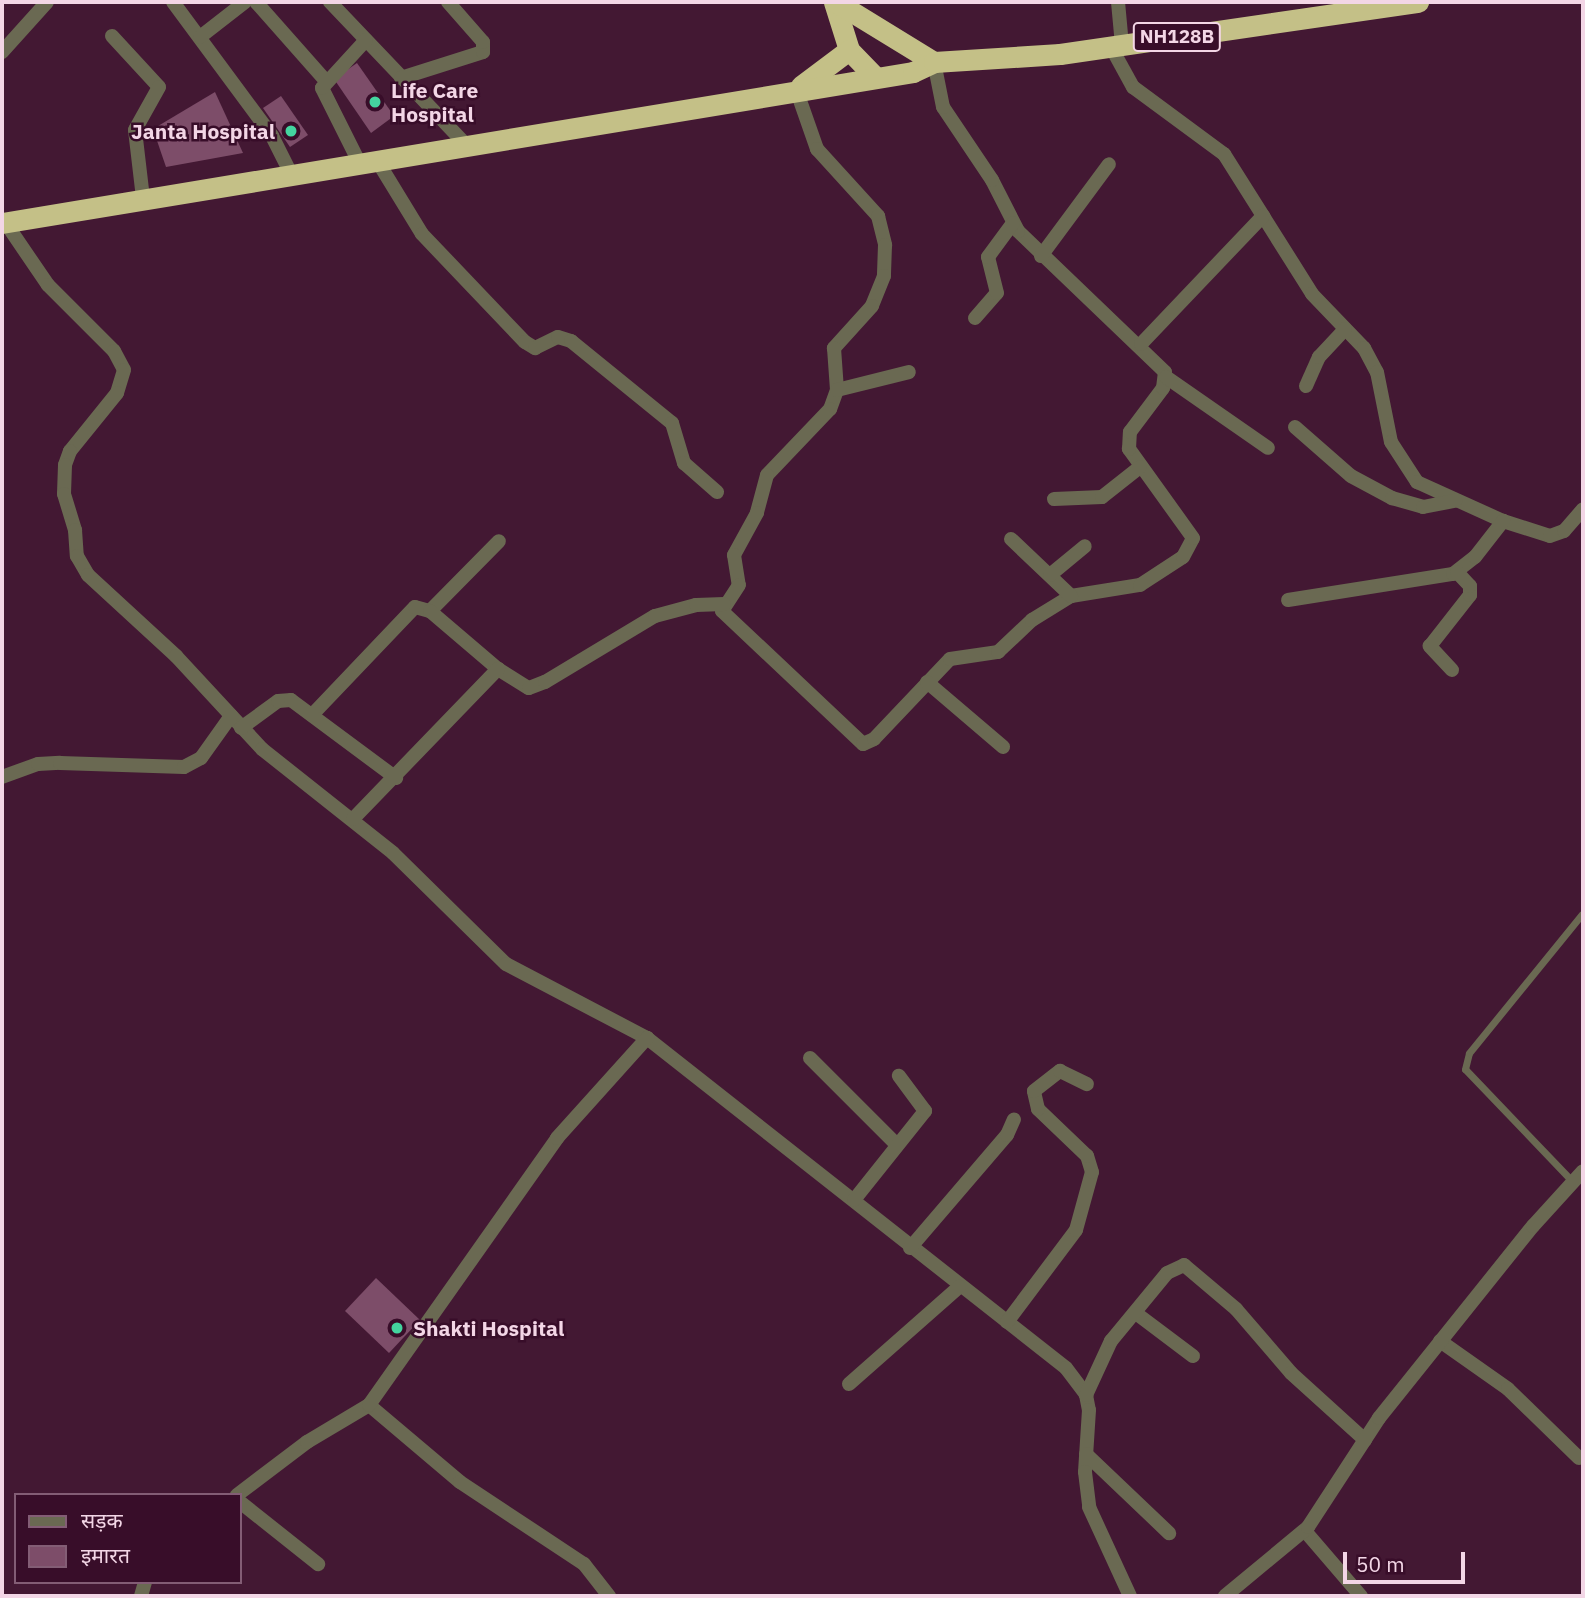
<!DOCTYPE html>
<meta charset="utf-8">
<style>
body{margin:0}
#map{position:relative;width:1585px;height:1598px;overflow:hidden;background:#431833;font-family:"IBM Plex Sans","Noto Sans Devanagari",sans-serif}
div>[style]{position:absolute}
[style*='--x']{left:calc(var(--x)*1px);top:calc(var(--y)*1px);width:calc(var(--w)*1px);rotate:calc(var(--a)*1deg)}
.building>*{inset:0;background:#7d4d69}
.lane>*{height:7px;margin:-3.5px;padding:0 3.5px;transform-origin:3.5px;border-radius:3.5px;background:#6a6952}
.street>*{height:14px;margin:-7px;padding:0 7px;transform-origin:7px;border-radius:7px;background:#6a6952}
.highway>*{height:21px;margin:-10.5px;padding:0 10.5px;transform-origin:10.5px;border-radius:10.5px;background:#c4c087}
.dots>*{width:19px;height:19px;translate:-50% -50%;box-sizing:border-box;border:4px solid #380d29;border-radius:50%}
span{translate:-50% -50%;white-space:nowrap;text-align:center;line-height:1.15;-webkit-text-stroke:5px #380d29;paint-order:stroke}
.shield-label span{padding:2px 5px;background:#380d29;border:2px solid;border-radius:5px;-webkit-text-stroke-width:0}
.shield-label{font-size:19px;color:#f3d6e6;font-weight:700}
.poi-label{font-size:21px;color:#f3d6e6;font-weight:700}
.left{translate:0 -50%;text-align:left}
.right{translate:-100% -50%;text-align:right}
.frame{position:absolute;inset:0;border:4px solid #f3d6e6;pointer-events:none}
.legend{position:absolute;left:14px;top:1493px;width:228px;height:91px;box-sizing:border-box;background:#380d29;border:2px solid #835d75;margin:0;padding:9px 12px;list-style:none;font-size:21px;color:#f3d6e6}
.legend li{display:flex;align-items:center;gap:14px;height:35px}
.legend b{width:35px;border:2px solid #835d75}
.scale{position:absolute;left:1343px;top:1552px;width:122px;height:32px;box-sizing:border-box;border:4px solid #f3d6e6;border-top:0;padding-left:9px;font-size:21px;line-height:24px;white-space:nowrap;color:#f3d6e6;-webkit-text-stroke:5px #380d29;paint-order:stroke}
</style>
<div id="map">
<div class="building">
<div style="clip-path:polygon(357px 63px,394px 116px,371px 133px,334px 79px)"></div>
<div style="clip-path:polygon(215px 92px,243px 153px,166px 167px,153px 129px)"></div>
<div style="clip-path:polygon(281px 96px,308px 135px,290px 147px,263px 108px)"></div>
<div style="clip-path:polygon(376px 1278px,420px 1320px,389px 1353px,345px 1311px)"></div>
</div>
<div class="lane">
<div style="--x:1573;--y:1182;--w:156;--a:-133.7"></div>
<div style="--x:1465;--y:1069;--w:16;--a:-76"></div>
<div style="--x:1469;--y:1053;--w:179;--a:-50.9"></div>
</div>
<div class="street">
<div style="--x:173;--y:2;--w:167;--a:53.5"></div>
<div style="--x:272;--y:136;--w:45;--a:63.4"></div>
<div style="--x:256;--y:2;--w:106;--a:48.5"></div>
<div style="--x:330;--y:2;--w:197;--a:46.4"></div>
<div style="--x:1118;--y:2;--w:43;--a:84.7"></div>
<div style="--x:112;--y:36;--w:69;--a:47.3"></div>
<div style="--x:159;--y:87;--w:49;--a:119.2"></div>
<div style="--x:135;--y:130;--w:68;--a:83.3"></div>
<div style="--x:200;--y:37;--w:57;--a:-37.9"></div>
<div style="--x:1111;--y:47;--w:46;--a:61.2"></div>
<div style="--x:1133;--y:87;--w:113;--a:36.4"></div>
<div style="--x:1224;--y:154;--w:165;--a:57.8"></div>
<div style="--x:1312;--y:294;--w:75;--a:46.1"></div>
<div style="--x:1364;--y:348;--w:27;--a:62"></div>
<div style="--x:1377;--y:372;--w:71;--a:78.7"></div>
<div style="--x:1391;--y:442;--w:48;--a:57"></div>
<div style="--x:1417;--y:482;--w:94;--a:24.4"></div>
<div style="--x:1503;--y:521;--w:49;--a:17.7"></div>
<div style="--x:1550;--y:536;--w:15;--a:-20"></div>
<div style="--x:1564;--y:531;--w:29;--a:-49"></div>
<div style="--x:2;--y:52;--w:67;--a:-48"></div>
<div style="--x:401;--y:78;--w:86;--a:-17.6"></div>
<div style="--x:483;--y:52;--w:10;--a:-90"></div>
<div style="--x:483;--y:42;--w:53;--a:-131.2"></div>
<div style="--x:796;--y:89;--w:64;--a:70.7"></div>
<div style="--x:817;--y:149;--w:91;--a:47.7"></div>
<div style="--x:878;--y:216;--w:30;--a:76"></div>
<div style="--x:885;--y:245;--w:31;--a:92"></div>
<div style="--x:884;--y:276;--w:32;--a:112"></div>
<div style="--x:872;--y:306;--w:57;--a:132.1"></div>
<div style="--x:834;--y:348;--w:42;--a:85.9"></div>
<div style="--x:837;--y:390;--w:20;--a:110"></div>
<div style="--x:830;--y:409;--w:91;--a:133.7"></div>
<div style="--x:767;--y:475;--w:39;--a:105"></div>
<div style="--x:757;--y:513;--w:48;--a:118.7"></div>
<div style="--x:734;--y:555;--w:30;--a:81"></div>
<div style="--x:739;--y:585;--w:31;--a:123"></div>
<div style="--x:722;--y:611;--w:194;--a:43.3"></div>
<div style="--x:863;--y:744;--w:12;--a:-24"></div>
<div style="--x:874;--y:739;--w:110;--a:-46.5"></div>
<div style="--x:950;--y:659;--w:49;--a:-8.3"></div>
<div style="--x:998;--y:652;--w:47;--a:-43.3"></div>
<div style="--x:1032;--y:620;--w:46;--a:-31.6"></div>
<div style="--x:1071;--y:596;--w:70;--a:-9.1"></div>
<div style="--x:1140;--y:585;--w:51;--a:-33.1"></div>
<div style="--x:1183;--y:557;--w:21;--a:-62"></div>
<div style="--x:1193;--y:538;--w:110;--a:-125.7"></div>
<div style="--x:1129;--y:449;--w:17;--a:-87"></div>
<div style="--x:1130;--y:432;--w:55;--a:-53.1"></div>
<div style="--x:1163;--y:388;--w:16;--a:-83"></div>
<div style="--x:1165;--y:372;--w:204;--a:-136.2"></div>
<div style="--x:1018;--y:231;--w:57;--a:-117"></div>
<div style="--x:992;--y:180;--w:88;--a:-123.9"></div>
<div style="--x:943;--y:107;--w:46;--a:-101.3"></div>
<div style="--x:378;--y:162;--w:84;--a:58.6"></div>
<div style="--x:422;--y:234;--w:149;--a:46.4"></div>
<div style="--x:525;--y:342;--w:12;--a:31"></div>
<div style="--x:535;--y:348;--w:25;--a:-26"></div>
<div style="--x:558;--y:337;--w:14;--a:17"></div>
<div style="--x:571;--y:341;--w:130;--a:39.1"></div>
<div style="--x:672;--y:423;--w:42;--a:73.3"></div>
<div style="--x:684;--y:463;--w:44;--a:41.3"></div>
<div style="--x:360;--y:164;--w:85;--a:-116.6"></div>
<div style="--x:322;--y:88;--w:65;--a:-47.5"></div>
<div style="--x:5;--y:222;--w:76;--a:55.7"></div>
<div style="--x:48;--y:285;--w:93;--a:45"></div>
<div style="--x:114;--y:351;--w:21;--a:62"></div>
<div style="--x:124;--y:370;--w:24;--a:107"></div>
<div style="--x:117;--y:393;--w:75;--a:129"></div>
<div style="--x:70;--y:451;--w:15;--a:110"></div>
<div style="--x:65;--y:465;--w:29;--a:92"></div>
<div style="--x:64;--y:494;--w:38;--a:73"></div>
<div style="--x:75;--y:530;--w:26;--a:86"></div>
<div style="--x:77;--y:556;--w:22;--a:60"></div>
<div style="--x:88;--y:575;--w:120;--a:42.6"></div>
<div style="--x:176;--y:656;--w:127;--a:47.2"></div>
<div style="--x:262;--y:749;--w:167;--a:38.4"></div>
<div style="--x:393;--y:853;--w:158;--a:44.5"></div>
<div style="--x:506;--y:964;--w:159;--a:27.7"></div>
<div style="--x:647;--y:1038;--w:533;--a:38.22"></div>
<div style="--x:1066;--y:1368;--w:34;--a:53"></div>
<div style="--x:1086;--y:1395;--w:15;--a:79"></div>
<div style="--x:1089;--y:1410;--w:62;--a:93.7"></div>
<div style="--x:1085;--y:1472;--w:35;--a:83"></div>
<div style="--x:1089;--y:1507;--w:98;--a:65.3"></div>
<div style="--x:1041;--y:256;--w:114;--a:-53.5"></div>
<div style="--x:975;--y:318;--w:33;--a:-49"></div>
<div style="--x:997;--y:293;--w:37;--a:-104"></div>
<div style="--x:988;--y:257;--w:42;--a:-53.7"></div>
<div style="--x:1141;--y:344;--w:177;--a:-46.4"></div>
<div style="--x:1166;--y:377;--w:124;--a:34.8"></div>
<div style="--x:1306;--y:386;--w:32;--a:-66"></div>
<div style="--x:1319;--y:357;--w:38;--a:-47"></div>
<div style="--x:837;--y:390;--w:74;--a:-14"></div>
<div style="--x:1295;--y:427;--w:74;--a:41.2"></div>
<div style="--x:1351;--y:476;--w:47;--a:28.2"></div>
<div style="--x:1392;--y:498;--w:32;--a:16"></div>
<div style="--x:1423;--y:507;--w:33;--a:-11"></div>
<div style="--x:1054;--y:499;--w:48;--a:-2.4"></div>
<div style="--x:1102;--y:497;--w:48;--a:-38.3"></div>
<div style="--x:1011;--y:539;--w:83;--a:43.5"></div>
<div style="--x:1050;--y:575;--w:45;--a:-39.6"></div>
<div style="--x:1288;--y:600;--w:167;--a:-9"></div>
<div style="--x:1453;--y:574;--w:28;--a:-38"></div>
<div style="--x:1475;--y:557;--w:46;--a:-52.1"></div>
<div style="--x:430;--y:611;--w:98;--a:-45.4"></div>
<div style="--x:1452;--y:670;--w:33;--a:-133"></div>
<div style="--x:1430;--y:646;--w:65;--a:-51.9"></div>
<div style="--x:1470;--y:595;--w:9;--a:-90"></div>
<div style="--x:1470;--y:586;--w:19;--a:-133"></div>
<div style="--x:927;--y:682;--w:100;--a:40.5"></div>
<div style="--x:312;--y:715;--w:149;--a:-46.4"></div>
<div style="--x:415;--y:607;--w:16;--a:15"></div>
<div style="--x:430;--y:611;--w:89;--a:40.5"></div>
<div style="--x:498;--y:669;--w:36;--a:32"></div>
<div style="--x:529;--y:688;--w:17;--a:-21"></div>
<div style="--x:545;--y:682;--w:128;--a:-31"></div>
<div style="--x:655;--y:616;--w:42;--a:-15"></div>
<div style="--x:696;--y:605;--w:28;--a:-2"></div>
<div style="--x:241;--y:728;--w:46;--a:-36.1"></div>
<div style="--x:278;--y:701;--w:13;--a:-4"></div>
<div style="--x:291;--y:700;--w:131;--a:36.6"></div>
<div style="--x:2;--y:777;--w:38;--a:-20"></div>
<div style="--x:38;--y:764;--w:22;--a:-3"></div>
<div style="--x:60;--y:763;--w:124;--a:1.8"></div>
<div style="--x:184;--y:767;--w:19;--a:-28"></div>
<div style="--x:201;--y:758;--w:52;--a:-54.5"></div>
<div style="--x:353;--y:819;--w:209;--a:-46"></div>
<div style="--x:810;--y:1058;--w:122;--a:45"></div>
<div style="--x:854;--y:1200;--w:114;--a:-51.4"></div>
<div style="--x:925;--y:1111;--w:44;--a:-126.6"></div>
<div style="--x:910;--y:1248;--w:149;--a:-49.4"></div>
<div style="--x:1007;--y:1135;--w:17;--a:-66"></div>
<div style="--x:1137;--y:1314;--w:70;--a:36.9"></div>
<div style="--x:1007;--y:1322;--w:115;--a:-53.1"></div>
<div style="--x:1076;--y:1230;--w:60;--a:-74.6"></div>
<div style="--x:1092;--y:1172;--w:17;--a:-107"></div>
<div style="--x:1087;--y:1156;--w:68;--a:-136.2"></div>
<div style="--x:1038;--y:1109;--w:18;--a:-103"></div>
<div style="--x:1034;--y:1091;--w:33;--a:-38"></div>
<div style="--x:1060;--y:1071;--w:30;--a:26"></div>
<div style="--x:1440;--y:1341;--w:83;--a:35.2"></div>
<div style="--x:1508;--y:1389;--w:99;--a:44.2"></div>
<div style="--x:849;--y:1384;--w:147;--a:-41.4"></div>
<div style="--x:1086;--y:1395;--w:60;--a:-65.2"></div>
<div style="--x:1111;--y:1341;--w:88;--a:-50.5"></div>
<div style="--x:1167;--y:1273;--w:19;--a:-25"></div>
<div style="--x:1184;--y:1265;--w:68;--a:40.2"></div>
<div style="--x:1236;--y:1309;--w:84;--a:49.3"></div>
<div style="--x:1291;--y:1373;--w:100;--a:42.2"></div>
<div style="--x:369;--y:1405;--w:119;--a:40.2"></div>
<div style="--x:460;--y:1482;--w:149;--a:33.5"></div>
<div style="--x:584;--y:1564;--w:41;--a:52"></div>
<div style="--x:1086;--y:1454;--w:115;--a:43.6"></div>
<div style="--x:237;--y:1495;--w:88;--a:-37.1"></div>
<div style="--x:307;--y:1442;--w:72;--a:-30.8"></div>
<div style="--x:369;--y:1405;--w:327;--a:-54.8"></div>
<div style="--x:557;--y:1138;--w:135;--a:-48"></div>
<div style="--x:240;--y:1502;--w:100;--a:38.5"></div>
<div style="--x:1305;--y:1531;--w:86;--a:49.3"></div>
<div style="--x:141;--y:1596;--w:15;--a:-74"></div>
<div style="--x:1225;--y:1596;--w:108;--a:-39.7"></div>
<div style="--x:1308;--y:1527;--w:130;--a:-56.9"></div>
<div style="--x:1379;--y:1418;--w:246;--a:-51.3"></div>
<div style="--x:1533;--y:1226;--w:74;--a:-47.7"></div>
</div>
<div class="highway">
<div style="--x:834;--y:2;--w:50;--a:72.6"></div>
<div style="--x:849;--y:50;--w:37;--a:46"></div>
<div style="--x:836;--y:2;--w:115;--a:31.5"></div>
<div style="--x:801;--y:86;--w:60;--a:-36.9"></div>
<div style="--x:2;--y:223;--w:923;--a:-9.41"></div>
<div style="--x:913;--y:72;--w:23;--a:-25"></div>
<div style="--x:934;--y:62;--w:126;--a:-3.6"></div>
<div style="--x:1060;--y:54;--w:362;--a:-8.3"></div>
</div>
<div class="dots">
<div style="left:375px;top:102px;background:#44d49f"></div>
<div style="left:291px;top:131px;background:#44d49f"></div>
<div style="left:397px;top:1328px;background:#44d49f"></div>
</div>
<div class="shield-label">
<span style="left:1177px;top:37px">NH128B</span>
</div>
<div class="poi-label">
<span class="left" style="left:391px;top:102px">Life Care<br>Hospital</span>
<span class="right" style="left:275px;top:131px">Janta Hospital</span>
<span class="left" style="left:413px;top:1328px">Shakti Hospital</span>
</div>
<div class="frame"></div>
<ul class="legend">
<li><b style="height:9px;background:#6a6952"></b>सड़क</li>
<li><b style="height:19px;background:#7d4d69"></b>इमारत</li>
</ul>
<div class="scale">50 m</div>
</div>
